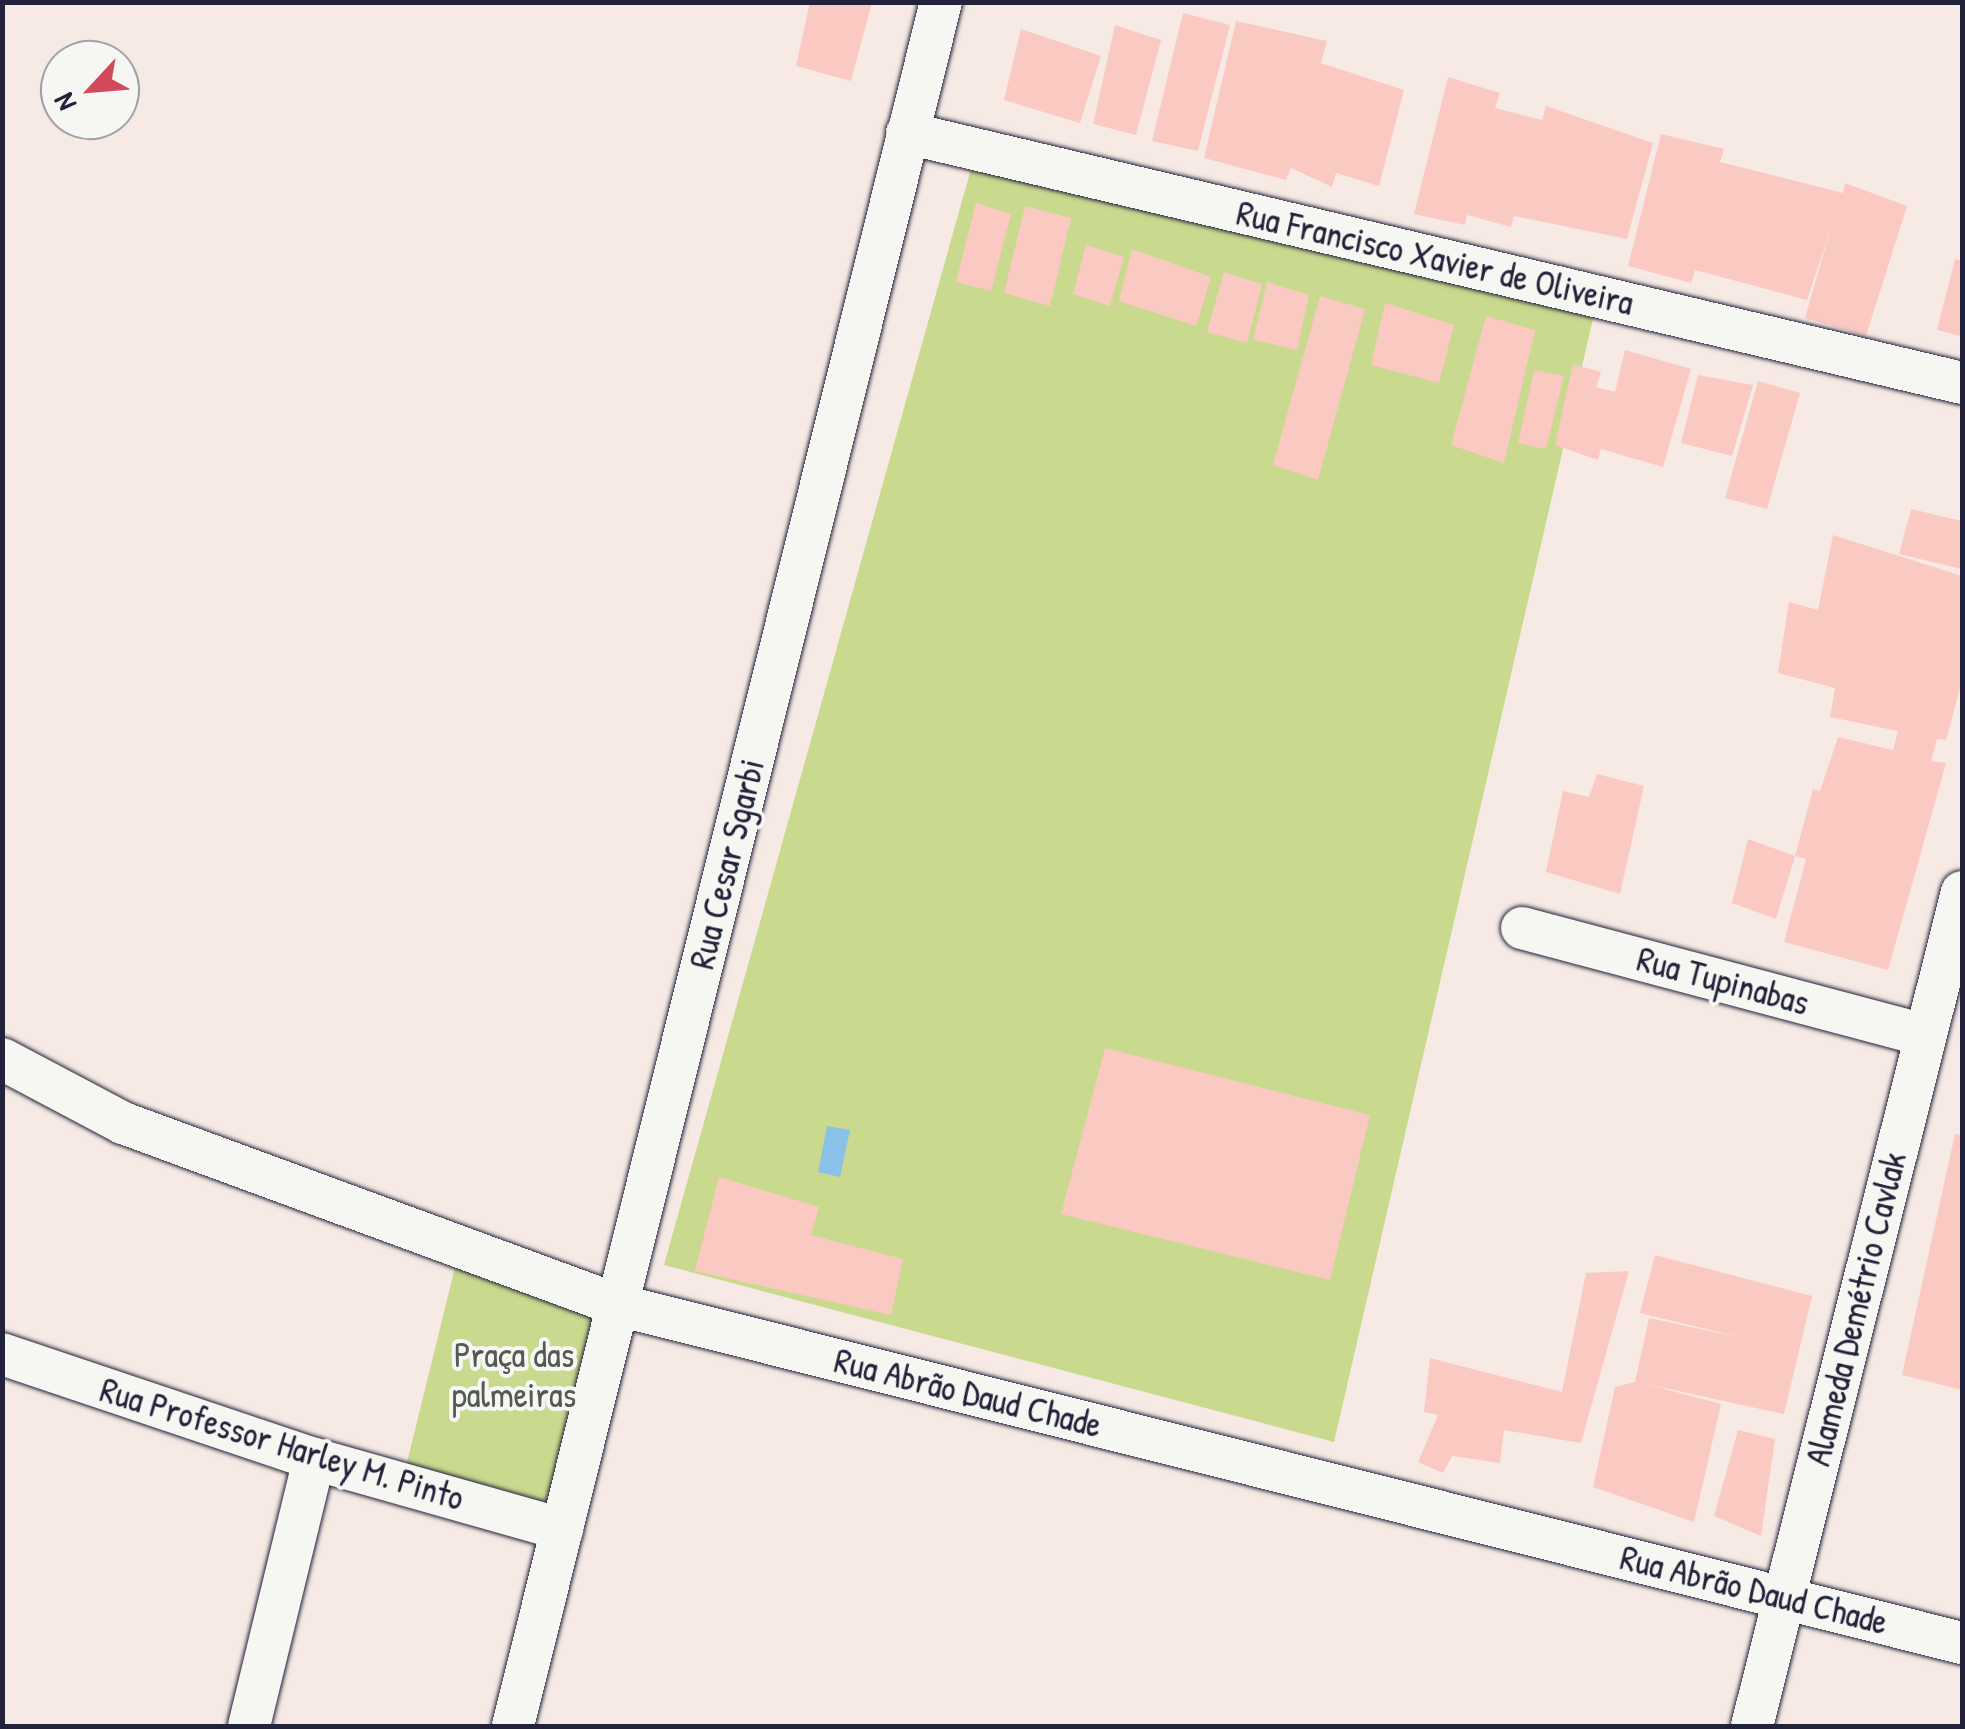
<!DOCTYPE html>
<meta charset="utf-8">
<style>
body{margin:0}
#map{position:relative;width:1965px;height:1729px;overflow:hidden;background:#f7e9e4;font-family:"Patrick Hand",sans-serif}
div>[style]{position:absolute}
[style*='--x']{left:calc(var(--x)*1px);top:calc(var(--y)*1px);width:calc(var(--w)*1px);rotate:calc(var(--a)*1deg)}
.green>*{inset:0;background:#c9d98e}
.water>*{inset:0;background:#8ac1e8}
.building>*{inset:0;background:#facac2}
.roads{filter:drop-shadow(0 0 2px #22223b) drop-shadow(0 0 2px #22223b)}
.minor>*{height:42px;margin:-21px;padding:0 21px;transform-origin:21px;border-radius:21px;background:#f6f6f2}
span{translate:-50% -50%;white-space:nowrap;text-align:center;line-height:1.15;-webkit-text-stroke:8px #f6f6f2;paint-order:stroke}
.street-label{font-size:35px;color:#22223b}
.park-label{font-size:35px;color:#545954}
.frame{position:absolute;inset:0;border:5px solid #22223b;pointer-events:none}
.north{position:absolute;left:40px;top:40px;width:100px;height:100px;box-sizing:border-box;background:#f6f6f2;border:2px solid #a1a1a9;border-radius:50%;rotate:244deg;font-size:28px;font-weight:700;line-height:40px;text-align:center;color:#22223b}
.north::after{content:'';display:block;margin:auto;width:35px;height:45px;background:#d1495b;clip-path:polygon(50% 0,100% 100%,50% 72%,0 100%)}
</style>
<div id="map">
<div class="green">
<div style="clip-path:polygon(976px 151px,1598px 297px,1334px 1442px,664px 1265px)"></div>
<div style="clip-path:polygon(460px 1247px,618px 1305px,562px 1529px,402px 1483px)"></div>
</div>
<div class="water">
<div style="clip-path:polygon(827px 1126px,850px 1130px,840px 1177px,818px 1172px)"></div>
</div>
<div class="building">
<div style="clip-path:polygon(810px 2px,872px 2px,851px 81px,796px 66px)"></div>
<div style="clip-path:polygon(1183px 13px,1230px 25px,1198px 151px,1152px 141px)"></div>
<div style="clip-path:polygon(1236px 21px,1327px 41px,1321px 63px,1404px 90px,1379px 186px,1336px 173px,1332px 187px,1291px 168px,1286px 180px,1204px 158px)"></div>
<div style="clip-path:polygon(1115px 25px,1161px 40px,1136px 135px,1093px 124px)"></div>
<div style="clip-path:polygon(1021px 29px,1101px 56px,1080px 123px,1004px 100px)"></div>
<div style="clip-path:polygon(1448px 77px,1500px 93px,1495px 108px,1542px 120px,1546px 106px,1653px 143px,1627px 239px,1514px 216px,1511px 227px,1467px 215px,1465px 225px,1414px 214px)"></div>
<div style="clip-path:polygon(1661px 134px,1724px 149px,1720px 162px,1843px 193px,1845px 183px,1907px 206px,1866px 336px,1805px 318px,1830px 231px,1807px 300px,1695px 270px,1691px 283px,1628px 266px)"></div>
<div style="clip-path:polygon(976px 203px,1011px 214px,991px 291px,956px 282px)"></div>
<div style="clip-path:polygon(1025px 206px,1071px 218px,1050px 306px,1004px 293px)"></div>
<div style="clip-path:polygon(1086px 245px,1124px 257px,1110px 306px,1073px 294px)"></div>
<div style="clip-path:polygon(1132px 249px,1211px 277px,1196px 326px,1119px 301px)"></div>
<div style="clip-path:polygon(1955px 259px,1962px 261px,1962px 336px,1937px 330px)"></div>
<div style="clip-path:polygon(1224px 272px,1262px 284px,1247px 343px,1207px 332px)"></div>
<div style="clip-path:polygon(1267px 282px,1309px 295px,1297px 350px,1253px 340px)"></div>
<div style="clip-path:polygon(1320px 296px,1365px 309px,1318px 480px,1273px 465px)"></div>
<div style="clip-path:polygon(1385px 303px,1454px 325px,1439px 383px,1371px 365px)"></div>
<div style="clip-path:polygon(1486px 316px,1535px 330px,1504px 463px,1451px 445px)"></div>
<div style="clip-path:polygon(1625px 350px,1691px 369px,1663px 467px,1601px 449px,1598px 460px,1555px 445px,1573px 364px,1601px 372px,1596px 387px,1615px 392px)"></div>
<div style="clip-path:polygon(1534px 370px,1564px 376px,1546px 449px,1518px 443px)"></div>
<div style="clip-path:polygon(1698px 375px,1753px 385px,1732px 456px,1681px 443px)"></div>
<div style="clip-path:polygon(1758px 381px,1800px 393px,1767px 509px,1725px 498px)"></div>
<div style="clip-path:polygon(1911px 509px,1962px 521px,1962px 569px,1899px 554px)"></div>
<div style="clip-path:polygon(1833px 535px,1962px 576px,1962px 681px,1946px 740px,1937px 739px,1931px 761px,1946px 763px,1888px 970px,1784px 942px,1806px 859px,1795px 856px,1813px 789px,1820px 791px,1838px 737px,1893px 750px,1898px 731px,1830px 717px,1835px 688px,1778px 673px,1789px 602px,1818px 610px)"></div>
<div style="clip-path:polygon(1597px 774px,1644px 786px,1620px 894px,1546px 872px,1563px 791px,1589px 797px)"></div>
<div style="clip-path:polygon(1748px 839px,1795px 856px,1776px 919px,1732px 903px)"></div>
<div style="clip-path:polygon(1105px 1048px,1370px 1115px,1330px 1280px,1061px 1214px)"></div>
<div style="clip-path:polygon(1955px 1134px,1962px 1136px,1962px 1390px,1902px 1375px)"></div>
<div style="clip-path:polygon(719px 1177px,819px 1207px,811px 1235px,903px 1259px,891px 1315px,695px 1271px)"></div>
<div style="clip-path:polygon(1655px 1255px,1812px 1296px,1784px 1414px,1646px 1384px,1721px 1404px,1694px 1522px,1593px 1487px,1615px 1387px,1635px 1382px,1649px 1318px,1743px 1338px,1640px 1313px)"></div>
<div style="clip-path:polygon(1629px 1271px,1581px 1443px,1504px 1430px,1500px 1463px,1452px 1456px,1443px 1473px,1418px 1462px,1438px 1415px,1424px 1412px,1430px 1358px,1562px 1392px,1586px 1273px)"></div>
<div style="clip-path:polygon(1738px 1430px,1775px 1439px,1761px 1536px,1714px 1516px)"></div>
</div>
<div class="roads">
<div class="minor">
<div style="--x:907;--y:133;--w:1084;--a:13.33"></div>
<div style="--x:1522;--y:928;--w:417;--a:14.9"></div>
<div style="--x:2;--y:1059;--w:137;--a:27.9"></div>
<div style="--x:123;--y:1123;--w:527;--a:20.19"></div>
<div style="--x:618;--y:1305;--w:1386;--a:14.12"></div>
<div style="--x:2;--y:1354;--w:329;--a:18.6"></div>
<div style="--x:314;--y:1459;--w:258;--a:15.8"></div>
<div style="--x:249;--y:1726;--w:275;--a:-76.3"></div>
<div style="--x:513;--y:1726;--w:1776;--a:-76.06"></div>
<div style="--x:1752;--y:1726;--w:860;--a:-75.87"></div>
</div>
</div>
<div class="street-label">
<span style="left:1435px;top:258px;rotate:13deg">Rua Francisco Xavier de Oliveira</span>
<span style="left:727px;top:864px;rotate:-76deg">Rua Cesar Sgarbi</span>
<span style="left:1723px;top:981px;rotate:15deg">Rua Tupinabas</span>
<span style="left:1856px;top:1309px;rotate:-76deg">Alameda Demétrio Cavlak</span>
<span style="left:968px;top:1393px;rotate:14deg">Rua Abrão Daud Chade</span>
<span style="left:282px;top:1444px;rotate:17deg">Rua Professor Harley M. Pinto</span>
<span style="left:1754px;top:1590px;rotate:14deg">Rua Abrão Daud Chade</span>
</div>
<div class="park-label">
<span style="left:514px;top:1375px">Praça das<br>palmeiras</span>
</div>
<div class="frame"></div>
<div class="north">N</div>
</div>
